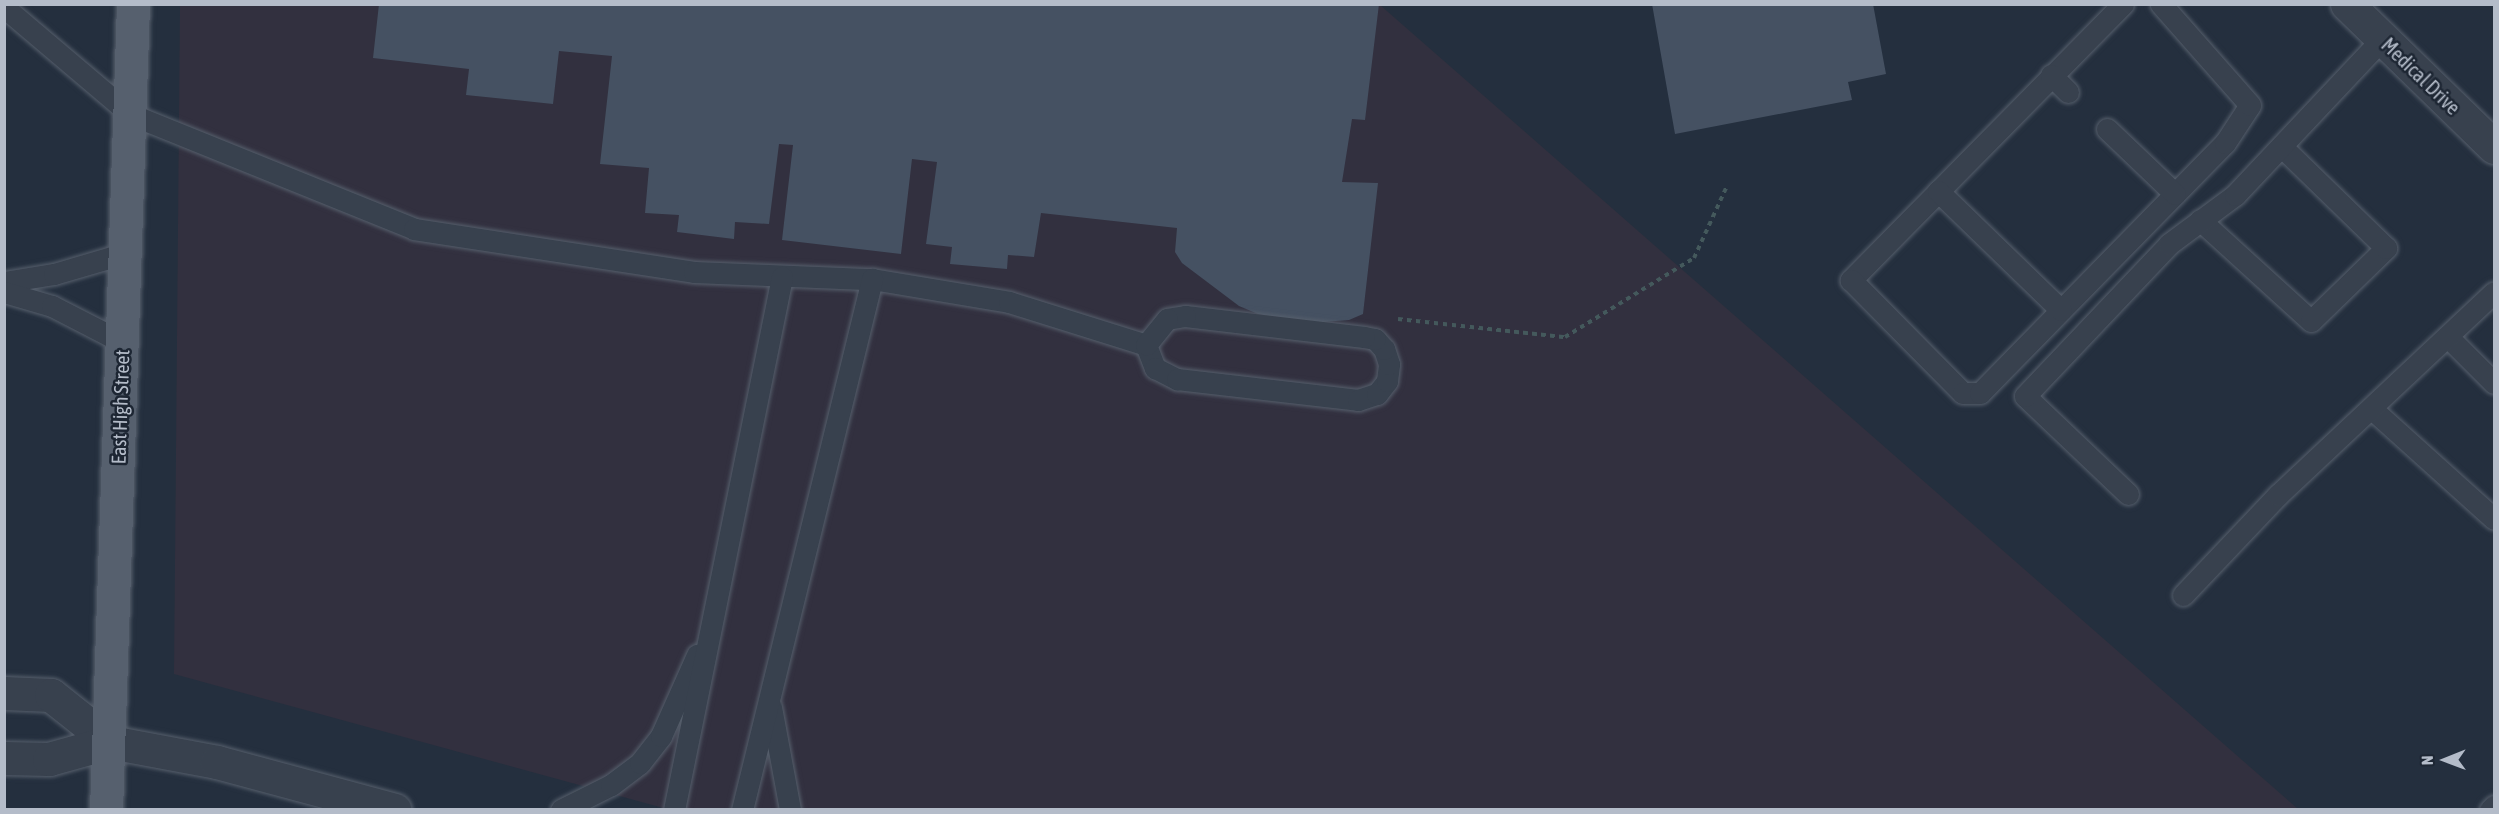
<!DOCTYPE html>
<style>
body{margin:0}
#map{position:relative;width:2499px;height:814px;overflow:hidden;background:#242f3e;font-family:"Asap Condensed",sans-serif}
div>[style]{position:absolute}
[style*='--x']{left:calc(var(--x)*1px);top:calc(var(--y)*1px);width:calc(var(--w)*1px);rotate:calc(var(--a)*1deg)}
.medical>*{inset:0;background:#32303f}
.building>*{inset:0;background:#455162}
.path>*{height:4px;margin-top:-2px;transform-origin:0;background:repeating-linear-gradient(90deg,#44595c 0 4.5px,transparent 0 9px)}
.roads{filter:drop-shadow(0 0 2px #565f6c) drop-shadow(0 0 2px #565f6c)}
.service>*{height:21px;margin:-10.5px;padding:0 10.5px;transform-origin:10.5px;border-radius:10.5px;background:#38414e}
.minor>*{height:33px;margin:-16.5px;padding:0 16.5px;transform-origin:16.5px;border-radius:16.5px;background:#38414e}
.tertiary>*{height:33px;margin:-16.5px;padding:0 16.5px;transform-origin:16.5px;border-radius:16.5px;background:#38414e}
.primary>*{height:33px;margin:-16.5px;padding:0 16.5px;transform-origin:16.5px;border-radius:16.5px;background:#56606e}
span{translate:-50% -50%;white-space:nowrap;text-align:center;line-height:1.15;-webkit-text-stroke:5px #1d2633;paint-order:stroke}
.street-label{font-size:20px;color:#b4bcc9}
.frame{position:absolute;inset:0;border:6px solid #b4bcc9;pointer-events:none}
.north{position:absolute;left:2415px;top:730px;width:60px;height:60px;-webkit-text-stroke:4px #1d2633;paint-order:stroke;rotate:269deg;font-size:16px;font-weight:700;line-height:24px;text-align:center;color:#b4bcc9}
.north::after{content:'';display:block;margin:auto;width:21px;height:27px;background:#b4bcc9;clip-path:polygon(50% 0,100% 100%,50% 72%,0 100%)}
</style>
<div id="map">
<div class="medical">
<div style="clip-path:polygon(180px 5px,1380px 5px,2298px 809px,667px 809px,174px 674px)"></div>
</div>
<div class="building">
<div style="clip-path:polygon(379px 4px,1379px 4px,1365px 120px,1352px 119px,1342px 182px,1378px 183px,1363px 314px,1349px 320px,1310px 323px,1258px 314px,1239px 306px,1182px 263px,1175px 252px,1177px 228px,1041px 213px,1034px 257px,1008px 255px,1007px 269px,950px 264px,952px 247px,926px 244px,937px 162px,912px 159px,901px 254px,782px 240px,793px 145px,779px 144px,769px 224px,735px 222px,734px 239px,677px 232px,679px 215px,645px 213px,649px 168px,600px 164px,612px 56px,559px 51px,553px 104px,466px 95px,469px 69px,373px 58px)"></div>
<div style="clip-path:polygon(1652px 4px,1873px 4px,1886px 74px,1848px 82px,1852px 100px,1675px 134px)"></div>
</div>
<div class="path">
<div style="--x:1398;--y:319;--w:168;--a:6.2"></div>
<div style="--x:1565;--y:337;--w:151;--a:-31.5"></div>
<div style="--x:1694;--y:258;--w:77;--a:-65.4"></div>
</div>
<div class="roads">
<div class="service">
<div style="--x:2123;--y:4;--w:388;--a:134.6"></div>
<div style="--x:1851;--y:280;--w:159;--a:45.3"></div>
<div style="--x:1963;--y:393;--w:17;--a:0"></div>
<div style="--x:1980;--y:393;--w:350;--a:-45.6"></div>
<div style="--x:2225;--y:143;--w:45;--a:-56.7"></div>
<div style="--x:2250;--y:105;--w:135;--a:-131.4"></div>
<div style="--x:4;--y:7;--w:165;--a:40.3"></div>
<div style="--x:130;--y:114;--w:306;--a:22"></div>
<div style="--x:414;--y:229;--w:283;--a:8.7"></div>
<div style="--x:694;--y:272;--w:178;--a:2.3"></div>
<div style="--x:872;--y:279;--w:139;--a:9.5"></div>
<div style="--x:1009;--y:302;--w:144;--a:17.4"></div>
<div style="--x:1146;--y:345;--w:25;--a:69"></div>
<div style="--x:1155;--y:368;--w:25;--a:27"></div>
<div style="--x:1177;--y:379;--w:182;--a:6.6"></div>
<div style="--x:1358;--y:400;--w:20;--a:-18"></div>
<div style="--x:1377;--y:394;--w:16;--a:-52"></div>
<div style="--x:1387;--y:381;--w:17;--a:-83"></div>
<div style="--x:1389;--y:364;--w:16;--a:-108"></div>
<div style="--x:1384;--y:349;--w:13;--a:-132"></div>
<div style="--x:1375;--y:339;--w:11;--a:-170"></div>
<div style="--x:1364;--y:337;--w:180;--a:-173.3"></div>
<div style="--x:1185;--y:316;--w:18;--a:171"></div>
<div style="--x:1167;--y:319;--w:33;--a:129"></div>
<div style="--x:2051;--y:75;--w:24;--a:45"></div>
<div style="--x:2107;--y:129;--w:94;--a:43.7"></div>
<div style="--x:1938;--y:191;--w:171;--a:44.1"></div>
<div style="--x:2200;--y:220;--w:150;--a:42.3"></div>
<div style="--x:2311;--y:321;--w:105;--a:-44.2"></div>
<div style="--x:2386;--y:248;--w:146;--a:-135.8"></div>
<div style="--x:4;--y:282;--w:51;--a:-9.1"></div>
<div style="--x:54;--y:274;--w:75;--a:-16.3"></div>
<div style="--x:4;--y:292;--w:50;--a:16.3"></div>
<div style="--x:52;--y:306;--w:79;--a:27.2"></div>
<div style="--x:2448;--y:337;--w:65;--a:45"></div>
<div style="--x:2372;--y:409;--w:164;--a:42"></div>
<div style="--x:2128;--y:494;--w:142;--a:-136.4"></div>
<div style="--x:2025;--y:396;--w:209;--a:-46.5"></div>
<div style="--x:2169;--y:244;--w:82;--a:-36.6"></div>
<div style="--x:2235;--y:195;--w:214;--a:-46.7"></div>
<div style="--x:2183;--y:595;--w:138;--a:-46.5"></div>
<div style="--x:2278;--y:495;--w:296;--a:-43.2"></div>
<div style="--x:771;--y:707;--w:105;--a:79.5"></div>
<div style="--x:561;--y:810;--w:56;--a:-26.6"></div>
<div style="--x:611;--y:785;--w:36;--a:-37"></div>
<div style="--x:640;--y:763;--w:34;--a:-52"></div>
<div style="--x:661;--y:736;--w:89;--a:-66"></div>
<div style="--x:674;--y:810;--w:544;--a:-78.55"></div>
<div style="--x:742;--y:810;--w:547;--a:-76.24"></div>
<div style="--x:2490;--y:810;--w:6;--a:-45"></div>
</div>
<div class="minor">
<div style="--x:2347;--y:4;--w:205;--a:44.2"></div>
<div style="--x:4;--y:693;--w:47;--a:2.4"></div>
<div style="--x:51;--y:695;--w:75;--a:38.5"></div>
<div style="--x:4;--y:758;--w:45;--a:1.3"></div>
<div style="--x:49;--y:759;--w:63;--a:-15.6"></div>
</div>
<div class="tertiary">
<div style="--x:110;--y:742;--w:109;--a:10.6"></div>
<div style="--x:217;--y:762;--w:184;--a:15.1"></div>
</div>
<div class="primary">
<div style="--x:106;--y:810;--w:806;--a:-88.08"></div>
</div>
</div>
<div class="street-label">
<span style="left:2421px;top:76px;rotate:44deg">Medical Drive</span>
<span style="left:120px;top:407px;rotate:-88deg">East High Street</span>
</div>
<div class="frame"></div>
<div class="north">N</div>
</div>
